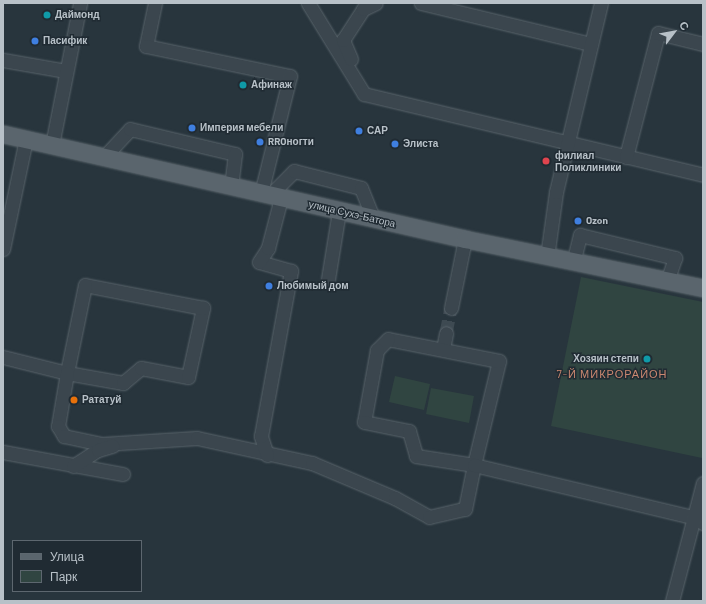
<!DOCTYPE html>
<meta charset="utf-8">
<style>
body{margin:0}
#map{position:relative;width:706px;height:604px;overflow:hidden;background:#28353d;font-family:Barlow,sans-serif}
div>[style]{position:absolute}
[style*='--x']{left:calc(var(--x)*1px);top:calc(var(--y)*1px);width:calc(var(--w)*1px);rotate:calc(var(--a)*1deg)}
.green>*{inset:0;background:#304541}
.minor-tunnel>*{height:13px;margin-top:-6.5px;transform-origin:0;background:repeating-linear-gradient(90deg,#3e4a52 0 13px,transparent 0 19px)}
.roads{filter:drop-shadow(0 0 1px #59646b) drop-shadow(0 0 1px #59646b)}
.minor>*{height:13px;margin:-6.5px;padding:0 6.5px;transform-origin:6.5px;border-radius:6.5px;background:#3b464e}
.major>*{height:17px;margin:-8.5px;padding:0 8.5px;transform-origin:8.5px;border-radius:8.5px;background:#5a656d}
.dots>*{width:11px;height:11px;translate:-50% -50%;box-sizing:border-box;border:2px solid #202b33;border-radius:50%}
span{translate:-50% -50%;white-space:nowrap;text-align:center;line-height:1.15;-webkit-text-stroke:3px #202b33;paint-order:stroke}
.poi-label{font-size:10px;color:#b8c1c8;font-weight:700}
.left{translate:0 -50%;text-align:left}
.right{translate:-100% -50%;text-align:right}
.street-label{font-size:10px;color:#b8c1c8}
.neighbourhood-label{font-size:11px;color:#cb8870;letter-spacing:1px}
.frame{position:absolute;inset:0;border:4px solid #b8c1c8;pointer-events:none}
.legend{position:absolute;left:12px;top:540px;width:130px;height:52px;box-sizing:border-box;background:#202b33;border:1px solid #5d676f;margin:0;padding:5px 7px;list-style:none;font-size:12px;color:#b8c1c8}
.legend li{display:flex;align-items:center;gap:8px;height:20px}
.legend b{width:20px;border:1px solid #5d676f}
.north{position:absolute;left:654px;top:12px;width:40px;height:40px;-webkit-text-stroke:3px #202b33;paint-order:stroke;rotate:58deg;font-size:11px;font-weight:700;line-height:16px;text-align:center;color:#b8c1c8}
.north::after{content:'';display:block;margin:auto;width:14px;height:18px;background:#b8c1c8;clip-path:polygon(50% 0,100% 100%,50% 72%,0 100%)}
</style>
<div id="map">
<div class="green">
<div style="clip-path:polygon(581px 277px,703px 302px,702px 458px,551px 426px)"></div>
<div style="clip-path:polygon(395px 376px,430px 384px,424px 410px,389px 402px)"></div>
<div style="clip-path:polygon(431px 388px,474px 396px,469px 423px,426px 414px)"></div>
</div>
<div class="minor-tunnel">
<div style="--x:446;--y:333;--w:25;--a:-79"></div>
</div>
<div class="roads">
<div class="minor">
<div style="--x:155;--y:3;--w:44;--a:101.8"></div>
<div style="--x:146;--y:46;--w:147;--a:11.8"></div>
<div style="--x:290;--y:76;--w:121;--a:103.9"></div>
<div style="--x:308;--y:3;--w:107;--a:58.4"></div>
<div style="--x:364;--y:94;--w:349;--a:13.4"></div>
<div style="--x:421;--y:3;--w:175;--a:13.6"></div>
<div style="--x:351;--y:59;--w:21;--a:-113"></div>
<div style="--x:343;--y:40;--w:37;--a:-57"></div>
<div style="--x:363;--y:9;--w:14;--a:-25"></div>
<div style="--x:3;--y:60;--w:64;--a:9.9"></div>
<div style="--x:52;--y:145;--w:145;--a:-78.8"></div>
<div style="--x:104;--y:157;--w:38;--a:-47"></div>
<div style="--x:130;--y:129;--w:108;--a:13.4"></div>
<div style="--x:235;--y:154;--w:32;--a:97"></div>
<div style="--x:626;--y:157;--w:128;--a:-75.5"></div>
<div style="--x:658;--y:33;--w:46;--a:13.7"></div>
<div style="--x:270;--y:195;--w:34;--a:-45"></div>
<div style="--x:294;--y:171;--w:69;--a:14.2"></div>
<div style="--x:361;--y:188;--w:32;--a:68"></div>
<div style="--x:3;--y:249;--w:112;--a:-78.2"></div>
<div style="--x:547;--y:257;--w:66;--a:-82.1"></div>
<div style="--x:556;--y:192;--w:194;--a:-76.6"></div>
<div style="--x:573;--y:263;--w:29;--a:-76"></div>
<div style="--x:580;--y:235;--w:98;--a:13.6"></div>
<div style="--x:675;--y:258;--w:24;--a:109"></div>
<div style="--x:328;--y:279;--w:69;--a:-80.8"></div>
<div style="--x:451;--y:308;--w:70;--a:-78.5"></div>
<div style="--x:443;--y:349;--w:16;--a:-79"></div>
<div style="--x:3;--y:357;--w:66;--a:14"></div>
<div style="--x:67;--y:373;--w:57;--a:10.1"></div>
<div style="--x:123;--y:383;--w:23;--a:-40"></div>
<div style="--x:141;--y:368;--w:48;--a:10.8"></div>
<div style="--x:188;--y:377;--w:71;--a:-77.7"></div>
<div style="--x:203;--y:308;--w:120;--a:-169"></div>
<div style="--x:85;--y:285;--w:90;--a:101.6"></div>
<div style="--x:67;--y:373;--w:54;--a:99.6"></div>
<div style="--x:58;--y:426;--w:12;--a:59"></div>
<div style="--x:64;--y:436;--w:40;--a:12"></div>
<div style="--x:103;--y:444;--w:94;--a:-3.7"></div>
<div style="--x:197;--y:438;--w:118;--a:12.3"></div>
<div style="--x:312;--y:463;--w:90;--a:22.9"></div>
<div style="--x:395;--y:498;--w:39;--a:29"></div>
<div style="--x:429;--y:517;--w:37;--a:-13"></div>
<div style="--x:465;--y:509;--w:45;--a:-78.4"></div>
<div style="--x:474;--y:465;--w:107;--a:-76.5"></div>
<div style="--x:499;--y:361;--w:113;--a:-168.8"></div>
<div style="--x:388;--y:339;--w:16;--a:135"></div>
<div style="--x:377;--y:350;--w:73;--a:100.2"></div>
<div style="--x:364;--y:422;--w:46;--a:11.3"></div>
<div style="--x:409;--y:431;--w:26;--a:74"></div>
<div style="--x:416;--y:456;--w:59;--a:8.8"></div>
<div style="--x:474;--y:465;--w:228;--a:13.4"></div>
<div style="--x:696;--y:518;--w:9;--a:36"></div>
<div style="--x:3;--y:452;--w:122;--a:10.4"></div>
<div style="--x:267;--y:455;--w:20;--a:-108"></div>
<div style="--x:261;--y:436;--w:168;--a:-79.7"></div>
<div style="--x:291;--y:271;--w:33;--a:-164"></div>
<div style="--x:259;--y:262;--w:17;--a:-57"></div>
<div style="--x:268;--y:248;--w:52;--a:-75.4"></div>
<div style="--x:73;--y:466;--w:30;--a:-33"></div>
<div style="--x:98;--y:450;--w:15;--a:-16"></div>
<div style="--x:672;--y:601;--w:122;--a:-75.3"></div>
</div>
<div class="major">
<div style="--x:3;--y:134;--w:474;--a:12.8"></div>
<div style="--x:465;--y:239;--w:243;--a:11.6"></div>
</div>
</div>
<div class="dots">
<div style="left:47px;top:15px;background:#0f9aa8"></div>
<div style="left:35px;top:41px;background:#3f7fe0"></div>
<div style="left:243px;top:85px;background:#0f9aa8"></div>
<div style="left:192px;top:128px;background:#3f7fe0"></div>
<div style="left:359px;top:131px;background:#3f7fe0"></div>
<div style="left:260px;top:142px;background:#3f7fe0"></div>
<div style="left:395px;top:144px;background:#3f7fe0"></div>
<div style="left:546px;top:161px;background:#e0444e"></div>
<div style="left:578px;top:221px;background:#3f7fe0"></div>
<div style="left:269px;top:286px;background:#3f7fe0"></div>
<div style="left:647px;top:359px;background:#0f9aa8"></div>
<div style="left:74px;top:400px;background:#e8710a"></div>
</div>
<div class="poi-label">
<span class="left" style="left:55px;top:15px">Даймонд</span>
<span class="left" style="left:43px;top:41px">Пасифик</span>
<span class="left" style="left:251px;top:85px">Афинаж</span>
<span class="left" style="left:200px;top:128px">Империя мебели</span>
<span class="left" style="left:367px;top:131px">САР</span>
<span class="left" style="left:268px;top:142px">RROногти</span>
<span class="left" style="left:403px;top:144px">Элиста</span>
<span class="left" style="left:555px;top:161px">филиал<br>Поликлиники</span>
<span class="left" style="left:586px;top:221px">Ozon</span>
<span class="left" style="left:277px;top:286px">Любимый дом</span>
<span class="right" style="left:639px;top:359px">Хозяин степи</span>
<span class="left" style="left:82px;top:400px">Рататуй</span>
</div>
<div class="street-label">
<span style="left:352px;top:214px;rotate:13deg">улица Сухэ-Батора</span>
</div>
<div class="neighbourhood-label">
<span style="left:612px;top:374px">7-Й МИКРОРАЙОН</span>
</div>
<div class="frame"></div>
<ul class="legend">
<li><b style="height:5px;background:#5a656d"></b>Улица</li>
<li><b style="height:11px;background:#304541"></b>Парк</li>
</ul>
<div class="north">С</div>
</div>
